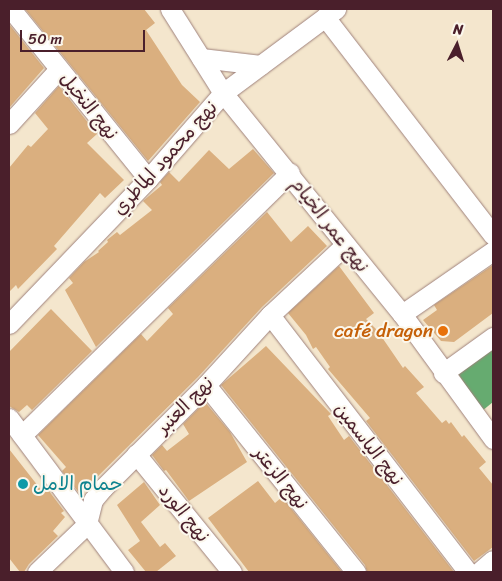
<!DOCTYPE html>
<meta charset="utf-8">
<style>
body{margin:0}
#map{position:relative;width:502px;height:581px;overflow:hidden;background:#f4e6cd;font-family:Sriracha,"Playpen Sans Arabic",sans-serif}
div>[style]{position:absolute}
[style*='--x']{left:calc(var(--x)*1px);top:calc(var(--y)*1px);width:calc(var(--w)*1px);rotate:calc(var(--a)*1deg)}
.forest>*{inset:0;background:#66ab70}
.building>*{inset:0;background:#daaf7f}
.roads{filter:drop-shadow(0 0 1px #9f827c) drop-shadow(0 0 1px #9f827c)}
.minor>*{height:19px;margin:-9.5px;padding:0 9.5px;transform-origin:9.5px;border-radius:9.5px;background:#fff}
.dots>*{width:14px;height:14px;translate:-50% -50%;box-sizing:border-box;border:2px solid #fbf7ec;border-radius:50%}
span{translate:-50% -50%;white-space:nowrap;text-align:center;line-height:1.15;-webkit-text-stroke:4px #fbf7ec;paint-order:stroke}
.street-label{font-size:19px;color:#4a1f2b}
.food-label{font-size:19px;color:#c56008}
.right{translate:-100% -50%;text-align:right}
.culture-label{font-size:19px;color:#0d838f}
.left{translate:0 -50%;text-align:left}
.frame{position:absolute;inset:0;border:10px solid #4a1f2b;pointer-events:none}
.north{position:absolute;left:432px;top:20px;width:50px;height:50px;-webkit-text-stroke:4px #fbf7ec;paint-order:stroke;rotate:5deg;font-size:14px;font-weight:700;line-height:20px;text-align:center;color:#4a1f2b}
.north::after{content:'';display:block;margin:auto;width:18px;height:22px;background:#4a1f2b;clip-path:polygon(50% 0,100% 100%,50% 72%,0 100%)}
.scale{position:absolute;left:20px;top:30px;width:125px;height:22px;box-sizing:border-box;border:2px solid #4a1f2b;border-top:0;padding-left:6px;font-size:15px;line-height:18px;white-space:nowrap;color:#4a1f2b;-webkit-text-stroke:4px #fbf7ec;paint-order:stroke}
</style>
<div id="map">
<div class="forest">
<div style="clip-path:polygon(493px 347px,493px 402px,482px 411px,457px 372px)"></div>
</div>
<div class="building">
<div style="clip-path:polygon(25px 9px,144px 9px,155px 23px,146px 30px,182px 85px,200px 102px,148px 161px)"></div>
<div style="clip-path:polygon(9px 24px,44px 68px,9px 108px)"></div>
<div style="clip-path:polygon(59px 86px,97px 134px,87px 143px,124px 180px,105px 198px,100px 193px,54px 246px,57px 249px,18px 289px,16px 285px,9px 292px,9px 168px,28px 145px,31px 147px,48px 129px,35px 113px)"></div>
<div style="clip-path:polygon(253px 149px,274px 173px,96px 347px,65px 290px,73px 283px,69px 278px,84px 262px,99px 252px,98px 251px,108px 242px,107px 240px,117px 232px,120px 235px,152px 210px,143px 201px,162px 185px,160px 182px,169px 172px,179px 182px,209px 150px,229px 169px)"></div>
<div style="clip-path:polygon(267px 212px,291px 242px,308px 226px,327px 246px,262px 307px,198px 377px,80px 494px,62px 471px,66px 467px,38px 435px,141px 334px,147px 341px,173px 314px,168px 308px)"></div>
<div style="clip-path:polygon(493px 265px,493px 313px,454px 342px,441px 341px,423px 320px,437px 310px,434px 305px)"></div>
<div style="clip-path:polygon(339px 266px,374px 313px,366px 319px,377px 330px,403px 368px,405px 366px,424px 387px,416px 393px,442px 423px,446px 420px,449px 424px,451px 422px,462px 437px,464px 435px,486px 462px,479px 468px,493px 485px,493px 547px,474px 561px,366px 421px,370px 418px,328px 369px,330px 367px,316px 347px,313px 349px,306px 335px,288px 313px)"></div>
<div style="clip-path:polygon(51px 309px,92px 351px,32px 410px,27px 405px,19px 412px,9px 406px,9px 352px)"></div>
<div style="clip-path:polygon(266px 346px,331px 414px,328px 416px,344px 440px,349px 436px,454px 572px,367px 572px,365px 565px,221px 385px)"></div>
<div style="clip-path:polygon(205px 402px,230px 432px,247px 462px,189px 501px,166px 470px,164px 471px,152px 455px,162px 445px,167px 451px,189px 434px,183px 424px)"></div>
<div style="clip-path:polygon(9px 449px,42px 491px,46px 487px,64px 511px,61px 513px,65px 517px,53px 531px,58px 536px,29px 564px,24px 572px,20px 572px,9px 558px)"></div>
<div style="clip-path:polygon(258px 481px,275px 503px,282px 497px,342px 572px,249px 572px,208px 518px)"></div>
<div style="clip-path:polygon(144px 482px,160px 505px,141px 522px,160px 547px,165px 543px,176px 556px,156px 572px,146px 572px,128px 550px,140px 541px,117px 505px)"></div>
</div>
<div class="roads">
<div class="minor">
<div style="--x:11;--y:9;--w:218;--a:51.1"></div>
<div style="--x:170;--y:9;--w:99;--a:57.8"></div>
<div style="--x:223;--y:93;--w:284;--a:51"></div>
<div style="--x:402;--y:314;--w:155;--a:53.9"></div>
<div style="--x:325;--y:17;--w:275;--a:52.4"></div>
<div style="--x:201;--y:58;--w:60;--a:6.7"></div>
<div style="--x:9;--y:124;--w:74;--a:-47.7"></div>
<div style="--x:402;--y:314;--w:111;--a:-34.7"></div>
<div style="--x:270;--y:315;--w:324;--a:52.4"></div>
<div style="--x:9;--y:324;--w:201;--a:-46.2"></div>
<div style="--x:148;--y:179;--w:114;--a:-48.9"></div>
<div style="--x:223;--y:93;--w:141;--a:-36.6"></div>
<div style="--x:443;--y:373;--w:62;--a:-35.8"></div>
<div style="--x:206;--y:385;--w:240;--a:51.3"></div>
<div style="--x:9;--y:418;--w:192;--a:53.2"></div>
<div style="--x:22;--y:435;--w:375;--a:-44.4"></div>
<div style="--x:136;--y:454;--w:152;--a:50.9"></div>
<div style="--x:37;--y:572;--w:69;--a:-43.8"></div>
<div style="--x:87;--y:524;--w:25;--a:-76"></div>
<div style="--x:93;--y:500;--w:16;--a:-50"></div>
<div style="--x:103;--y:488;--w:146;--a:-45"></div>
<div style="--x:206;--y:385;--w:95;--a:-47.6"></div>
<div style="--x:270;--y:315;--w:103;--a:-43"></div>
<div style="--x:479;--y:572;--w:18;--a:-41"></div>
</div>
</div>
<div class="dots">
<div style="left:443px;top:331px;background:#e8710a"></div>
<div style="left:23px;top:484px;background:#0f9aa8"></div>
</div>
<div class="street-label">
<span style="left:89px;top:106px;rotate:51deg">نهج النخيل</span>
<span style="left:165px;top:158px;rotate:-48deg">نهج محمود الماطري</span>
<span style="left:330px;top:225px;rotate:52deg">نهج عمر الخيام</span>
<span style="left:185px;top:405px;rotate:-45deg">نهج العنبر</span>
<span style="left:369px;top:444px;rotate:52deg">نهج الياسمين</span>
<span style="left:281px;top:478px;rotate:51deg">نهج الزعتر</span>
<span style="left:184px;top:513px;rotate:51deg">نهج الورد</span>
</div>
<div class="food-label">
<span class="right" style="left:433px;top:331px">café dragon</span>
</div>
<div class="culture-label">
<span class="left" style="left:33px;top:484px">حمام الامل</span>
</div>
<div class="frame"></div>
<div class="north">N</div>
<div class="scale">50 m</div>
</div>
